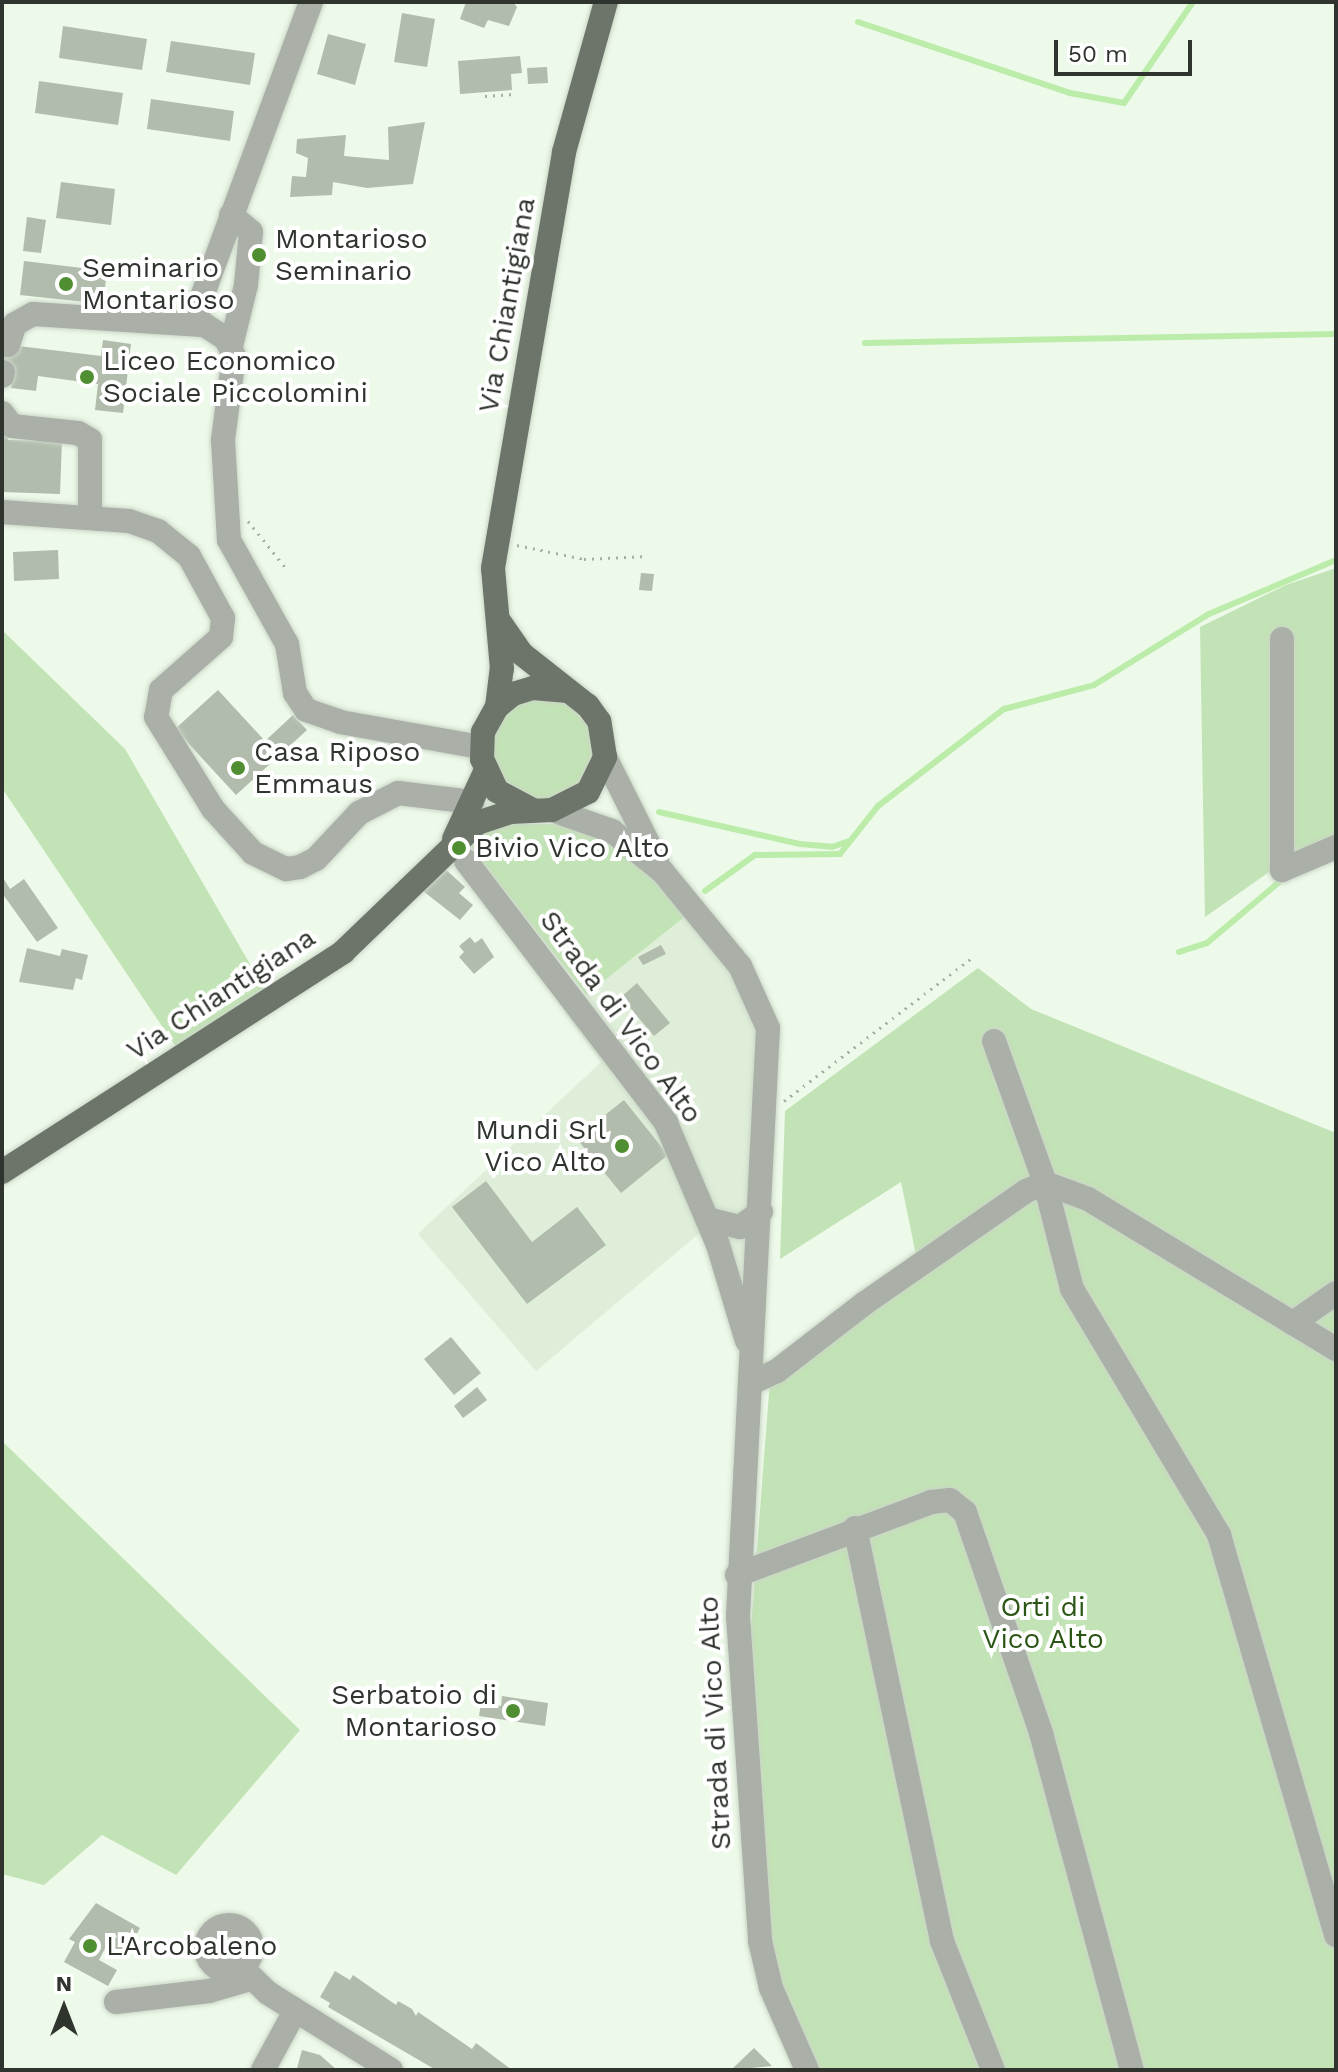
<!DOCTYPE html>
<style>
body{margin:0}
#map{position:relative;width:1338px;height:2072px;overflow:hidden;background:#edf9e9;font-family:"Work Sans",sans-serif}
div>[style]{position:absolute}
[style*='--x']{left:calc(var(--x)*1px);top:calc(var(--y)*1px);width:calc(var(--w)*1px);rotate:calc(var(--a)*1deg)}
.built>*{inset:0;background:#deeed8}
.green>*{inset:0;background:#c2e3b5}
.round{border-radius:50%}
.stream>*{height:6px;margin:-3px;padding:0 3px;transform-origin:3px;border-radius:3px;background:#bcecaa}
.building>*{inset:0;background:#b1bcad}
.path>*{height:3px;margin-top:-1.5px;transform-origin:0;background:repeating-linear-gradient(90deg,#a6b0a4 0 2px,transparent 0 8px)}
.roads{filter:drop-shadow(0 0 2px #cbd6c7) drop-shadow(0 0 2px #cbd6c7)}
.minor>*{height:24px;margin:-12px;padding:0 12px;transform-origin:12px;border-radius:12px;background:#aaafa8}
.minor>.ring{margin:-12px;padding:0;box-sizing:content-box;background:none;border:24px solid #aaafa8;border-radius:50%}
.major>*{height:24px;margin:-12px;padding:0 12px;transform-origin:12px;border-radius:12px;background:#6d756a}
.dots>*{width:22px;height:22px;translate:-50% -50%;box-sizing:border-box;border:4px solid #fff;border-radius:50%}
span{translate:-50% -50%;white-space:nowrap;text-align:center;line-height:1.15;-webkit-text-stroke:8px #fff;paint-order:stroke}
.poi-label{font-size:28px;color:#2f342e}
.left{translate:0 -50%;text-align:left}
.right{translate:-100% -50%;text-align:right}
.street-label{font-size:28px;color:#2f342e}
.park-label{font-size:28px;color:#2a5514}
.frame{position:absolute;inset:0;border:4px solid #2f342e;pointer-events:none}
.north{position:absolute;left:24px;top:1968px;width:80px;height:80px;-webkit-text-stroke:6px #fff;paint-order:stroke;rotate:0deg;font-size:22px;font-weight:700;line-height:32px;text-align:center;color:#2f342e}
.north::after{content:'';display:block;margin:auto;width:28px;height:36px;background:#2f342e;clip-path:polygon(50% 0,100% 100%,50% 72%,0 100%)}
.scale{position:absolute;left:1054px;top:40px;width:138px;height:36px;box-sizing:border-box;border:4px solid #2f342e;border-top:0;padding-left:10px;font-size:24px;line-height:28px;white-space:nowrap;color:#2f342e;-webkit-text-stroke:6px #fff;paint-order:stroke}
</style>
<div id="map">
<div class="built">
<div style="clip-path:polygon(687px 915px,737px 978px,758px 1024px,742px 1366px,734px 1321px,702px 1231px,536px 1371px,418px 1234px,601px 1062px,564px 1012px)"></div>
</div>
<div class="green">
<div style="clip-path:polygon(1336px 568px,1336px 839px,1272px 870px,1205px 917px,1200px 627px,1286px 585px)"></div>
<div style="clip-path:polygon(2px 630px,125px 749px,265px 990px,176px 1047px,2px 788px)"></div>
<div class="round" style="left:492px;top:698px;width:102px;height:102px"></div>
<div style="clip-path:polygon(512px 823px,581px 825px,616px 840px,687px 915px,586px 995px,467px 842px,486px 829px)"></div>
<div style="clip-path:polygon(978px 968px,1031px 1009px,1336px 1133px,1336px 2070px,817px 2070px,784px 1995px,771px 1939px,749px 1653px,771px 1367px,917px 1260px,901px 1182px,780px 1259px,785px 1111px)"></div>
<div style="clip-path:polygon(2px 1441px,300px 1730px,176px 1875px,102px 1835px,44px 1885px,2px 1874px)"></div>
</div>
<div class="stream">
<div style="--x:858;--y:22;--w:224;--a:18.5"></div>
<div style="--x:1070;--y:93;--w:55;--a:10.5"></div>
<div style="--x:1124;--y:103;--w:122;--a:-55.7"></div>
<div style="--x:865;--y:343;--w:471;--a:-1.1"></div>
<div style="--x:659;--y:812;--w:145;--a:12.8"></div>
<div style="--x:800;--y:844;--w:32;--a:5"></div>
<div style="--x:832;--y:847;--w:18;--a:-19"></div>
<div style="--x:705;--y:891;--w:62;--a:-35.8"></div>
<div style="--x:755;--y:855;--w:85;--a:-0.7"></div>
<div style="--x:840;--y:854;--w:61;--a:-51.6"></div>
<div style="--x:878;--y:806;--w:159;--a:-37.6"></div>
<div style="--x:1004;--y:709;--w:93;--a:-14.9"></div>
<div style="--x:1094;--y:685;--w:135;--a:-31.7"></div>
<div style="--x:1209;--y:614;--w:138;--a:-23"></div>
<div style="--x:1179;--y:952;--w:29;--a:-18"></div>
<div style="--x:1207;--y:943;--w:102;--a:-40.2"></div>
</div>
<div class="building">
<div style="clip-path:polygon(466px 2px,513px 2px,517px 7px,509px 26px,488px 20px,484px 28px,460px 19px)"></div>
<div style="clip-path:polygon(402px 13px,435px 19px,427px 67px,394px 62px)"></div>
<div style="clip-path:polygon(63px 26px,147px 39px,142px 70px,59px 58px)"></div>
<div style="clip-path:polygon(328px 34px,366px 44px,355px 85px,317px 74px)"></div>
<div style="clip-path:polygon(171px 41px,255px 53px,250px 85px,166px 72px)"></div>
<div style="clip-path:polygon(520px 56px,522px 73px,511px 74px,512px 90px,460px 94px,458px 61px)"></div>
<div style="clip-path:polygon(547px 67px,548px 83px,528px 84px,527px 68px)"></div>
<div style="clip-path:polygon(39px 81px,123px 93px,118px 125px,35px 113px)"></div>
<div style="clip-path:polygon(151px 99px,234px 111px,230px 141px,147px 129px)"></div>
<div style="clip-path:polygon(425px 122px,413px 184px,367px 188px,333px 182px,332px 195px,290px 197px,292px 176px,306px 177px,308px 158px,296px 153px,297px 139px,346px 135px,344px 156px,389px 160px,388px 127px)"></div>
<div style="clip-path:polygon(61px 182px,115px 189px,111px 225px,56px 218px)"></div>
<div style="clip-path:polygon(27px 217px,46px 220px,41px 253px,23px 251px)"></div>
<div style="clip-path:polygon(24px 261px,107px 271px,103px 304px,20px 295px)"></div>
<div style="clip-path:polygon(103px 340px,131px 344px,123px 413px,95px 410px,98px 384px,38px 376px,36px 391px,11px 388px,13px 373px,2px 372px,2px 344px,101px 356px)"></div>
<div style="clip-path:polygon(2px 431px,8px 431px,8px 440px,62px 441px,60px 494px,2px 492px)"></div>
<div style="clip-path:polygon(58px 550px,59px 579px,14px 581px,13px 552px)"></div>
<div style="clip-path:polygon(641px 573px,654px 574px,652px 591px,639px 590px)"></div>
<div style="clip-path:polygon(218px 690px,265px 741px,293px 715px,307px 730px,236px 795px,175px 729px)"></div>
<div style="clip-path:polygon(444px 868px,465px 887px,459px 893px,473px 905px,460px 920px,423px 891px)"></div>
<div style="clip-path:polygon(2px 876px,10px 889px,24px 879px,58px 928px,37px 942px,2px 893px)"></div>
<div style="clip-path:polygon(470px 937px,475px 943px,482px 938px,494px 957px,474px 974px,459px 957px,464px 952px,459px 946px)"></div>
<div style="clip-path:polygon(661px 945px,666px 954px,643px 965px,638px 957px)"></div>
<div style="clip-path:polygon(27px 948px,60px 956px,62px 949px,88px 955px,82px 980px,76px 978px,73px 990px,19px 982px)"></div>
<div style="clip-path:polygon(637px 983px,670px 1023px,654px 1036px,621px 997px)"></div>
<div style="clip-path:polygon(624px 1100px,668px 1155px,621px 1193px,576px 1138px)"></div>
<div style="clip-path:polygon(486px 1181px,532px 1242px,577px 1207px,606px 1245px,527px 1304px,452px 1207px)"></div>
<div style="clip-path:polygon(451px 1337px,481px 1373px,454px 1395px,424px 1359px)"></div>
<div style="clip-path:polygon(477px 1387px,487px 1400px,463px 1418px,454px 1406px)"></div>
<div style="clip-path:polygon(502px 1696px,548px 1703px,545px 1726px,479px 1716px,481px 1703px,501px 1706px)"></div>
<div style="clip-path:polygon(96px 1903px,140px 1928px,124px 1957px,109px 1949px,117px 1936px,113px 1933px,99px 1960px,117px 1970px,108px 1986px,64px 1962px,75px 1942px,69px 1939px)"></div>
<div style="clip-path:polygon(335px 1971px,350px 1980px,353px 1975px,396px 2005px,398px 2001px,412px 2009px,416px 2016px,418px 2012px,472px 2049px,476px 2043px,512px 2070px,436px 2070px,328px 2007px,330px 2003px,320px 1997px)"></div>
<div style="clip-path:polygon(754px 2048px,772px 2066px,731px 2070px)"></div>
<div style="clip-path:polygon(302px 2050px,320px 2055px,337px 2070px,297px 2068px)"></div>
</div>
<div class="path">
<div style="--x:485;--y:96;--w:27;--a:-4"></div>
<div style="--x:248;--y:521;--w:59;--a:51.2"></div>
<div style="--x:517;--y:545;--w:68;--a:11.8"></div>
<div style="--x:584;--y:559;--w:64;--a:-2.7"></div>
<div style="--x:784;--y:1101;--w:239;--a:-37.3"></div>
</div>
<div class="roads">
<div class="minor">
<div style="--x:311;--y:2;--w:328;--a:110.3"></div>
<div style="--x:197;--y:310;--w:12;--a:76"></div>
<div style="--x:200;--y:322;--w:31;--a:33"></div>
<div style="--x:226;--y:339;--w:19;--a:65"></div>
<div style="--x:234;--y:356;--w:85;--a:97.5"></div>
<div style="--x:223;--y:440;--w:100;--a:86.6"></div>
<div style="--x:229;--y:540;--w:119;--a:60.9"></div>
<div style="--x:287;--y:644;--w:50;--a:80.7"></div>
<div style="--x:295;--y:693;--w:20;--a:57"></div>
<div style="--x:306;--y:710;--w:36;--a:19"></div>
<div style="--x:340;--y:722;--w:143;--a:10.1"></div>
<div style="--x:231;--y:215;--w:26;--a:40"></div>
<div style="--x:251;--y:232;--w:53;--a:95.4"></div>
<div style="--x:246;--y:285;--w:63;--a:103.8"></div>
<div style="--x:8;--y:345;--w:22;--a:-72"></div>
<div style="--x:15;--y:324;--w:21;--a:-29"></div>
<div style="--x:33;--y:314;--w:169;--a:3.7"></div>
<div style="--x:2;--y:376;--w:4;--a:-76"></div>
<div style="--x:2;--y:413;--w:16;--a:52"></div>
<div style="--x:12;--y:426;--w:66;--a:6.1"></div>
<div style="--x:78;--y:433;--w:14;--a:30"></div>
<div style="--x:90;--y:440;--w:74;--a:90"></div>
<div style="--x:2;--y:512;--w:127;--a:4.1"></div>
<div style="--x:129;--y:521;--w:31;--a:19"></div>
<div style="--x:158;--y:531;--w:40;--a:39"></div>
<div style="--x:189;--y:556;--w:71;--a:61.3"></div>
<div style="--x:223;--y:618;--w:19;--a:96"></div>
<div style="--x:221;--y:637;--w:80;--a:138.5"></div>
<div style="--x:161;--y:690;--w:27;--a:100"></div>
<div style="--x:156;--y:717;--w:108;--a:58.2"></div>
<div style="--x:213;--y:809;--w:59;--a:47.7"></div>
<div style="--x:253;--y:853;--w:37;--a:26"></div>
<div style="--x:286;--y:869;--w:14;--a:-8"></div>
<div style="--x:300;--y:867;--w:18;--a:-27"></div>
<div style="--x:316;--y:859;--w:63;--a:-46.9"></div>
<div style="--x:359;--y:813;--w:44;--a:-27.1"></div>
<div style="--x:398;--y:793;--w:75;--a:6.9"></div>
<div style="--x:1282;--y:639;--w:231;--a:90"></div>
<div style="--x:1282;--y:870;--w:59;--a:-23.1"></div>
<div style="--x:605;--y:757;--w:116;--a:63.4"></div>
<div style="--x:552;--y:810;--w:64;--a:19.3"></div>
<div style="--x:612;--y:831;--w:64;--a:38.7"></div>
<div style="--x:662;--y:871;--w:123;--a:50.6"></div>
<div style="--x:740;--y:966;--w:68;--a:65.7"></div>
<div style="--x:768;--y:1028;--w:589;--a:92.92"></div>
<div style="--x:738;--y:1616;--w:326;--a:86.1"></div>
<div style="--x:760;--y:1941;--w:48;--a:76.8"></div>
<div style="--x:771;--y:1988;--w:90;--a:66.3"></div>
<div style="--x:466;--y:861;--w:330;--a:52.6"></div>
<div style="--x:666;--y:1123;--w:133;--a:66.9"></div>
<div style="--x:718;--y:1245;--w:100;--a:73.2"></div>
<div style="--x:994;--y:1041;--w:151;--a:70.2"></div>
<div style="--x:1045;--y:1183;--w:109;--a:75.7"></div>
<div style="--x:1072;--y:1289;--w:287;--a:59.1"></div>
<div style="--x:1219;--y:1535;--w:417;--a:73.7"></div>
<div style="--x:707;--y:1219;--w:34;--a:14"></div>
<div style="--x:740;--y:1227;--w:26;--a:-36"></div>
<div style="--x:1293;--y:1323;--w:52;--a:-34.9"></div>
<div style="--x:751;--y:1383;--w:29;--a:-25"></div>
<div style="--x:777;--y:1371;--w:111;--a:-37.7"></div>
<div style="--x:865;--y:1303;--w:196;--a:-34.8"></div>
<div style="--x:1026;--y:1191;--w:21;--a:-23"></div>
<div style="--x:1045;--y:1183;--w:46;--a:20.4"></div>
<div style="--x:1088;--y:1199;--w:290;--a:31.2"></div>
<div style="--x:855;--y:1528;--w:422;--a:78.1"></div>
<div style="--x:942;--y:1941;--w:139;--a:68.4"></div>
<div style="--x:737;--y:1575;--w:207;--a:-20.6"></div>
<div style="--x:931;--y:1502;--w:19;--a:-6"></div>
<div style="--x:950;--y:1500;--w:19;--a:39"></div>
<div style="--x:965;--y:1512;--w:234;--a:71"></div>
<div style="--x:1041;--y:1733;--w:349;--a:74.9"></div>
<div class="ring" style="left:206px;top:1925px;width:22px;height:22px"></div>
<div style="--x:241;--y:1967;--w:37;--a:44"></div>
<div style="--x:268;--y:1993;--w:145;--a:32"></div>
<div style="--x:116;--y:2002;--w:94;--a:-6.7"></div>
<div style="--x:209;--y:1991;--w:43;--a:-16.3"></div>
<div style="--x:263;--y:2070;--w:67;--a:-61.5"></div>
</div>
<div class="major">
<div style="--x:497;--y:707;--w:38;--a:-83"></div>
<div style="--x:502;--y:669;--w:101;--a:-95.1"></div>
<div style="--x:493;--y:568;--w:422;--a:-80.3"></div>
<div style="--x:564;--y:152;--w:156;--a:-74.4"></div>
<div style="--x:533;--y:810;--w:41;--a:-152.2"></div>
<div style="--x:497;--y:791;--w:35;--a:-115"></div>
<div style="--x:482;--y:759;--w:27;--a:-88"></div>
<div style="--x:483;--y:732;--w:29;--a:-61"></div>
<div style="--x:497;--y:707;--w:21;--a:-39"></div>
<div style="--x:513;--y:694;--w:21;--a:-17"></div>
<div style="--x:533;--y:688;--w:32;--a:5"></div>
<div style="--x:454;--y:839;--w:74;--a:-65.2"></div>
<div style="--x:2;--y:1172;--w:406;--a:-32.8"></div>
<div style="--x:343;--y:952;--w:186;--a:-43.9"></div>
<div style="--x:477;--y:823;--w:35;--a:-18"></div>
<div style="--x:510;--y:812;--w:42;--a:-2.7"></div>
<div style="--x:552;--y:810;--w:40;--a:-26.6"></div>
<div style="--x:588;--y:792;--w:39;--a:-64"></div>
<div style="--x:605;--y:757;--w:36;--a:-99"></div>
<div style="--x:599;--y:721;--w:19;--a:-126"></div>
<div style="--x:588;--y:706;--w:84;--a:-141.8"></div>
<div style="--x:522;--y:654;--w:40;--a:-124.9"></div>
</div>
</div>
<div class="dots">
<div style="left:259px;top:255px;background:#4f8f31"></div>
<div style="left:66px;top:284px;background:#4f8f31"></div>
<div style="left:87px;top:377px;background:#4f8f31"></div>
<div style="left:238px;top:768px;background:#4f8f31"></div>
<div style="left:459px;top:848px;background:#4f8f31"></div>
<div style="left:622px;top:1146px;background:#4f8f31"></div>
<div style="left:513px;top:1711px;background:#4f8f31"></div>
<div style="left:90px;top:1946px;background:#4f8f31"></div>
</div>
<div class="poi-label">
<span class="left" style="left:275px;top:255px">Montarioso<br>Seminario</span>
<span class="left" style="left:82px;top:284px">Seminario<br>Montarioso</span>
<span class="left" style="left:103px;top:377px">Liceo Economico<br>Sociale Piccolomini</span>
<span class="left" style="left:254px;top:768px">Casa Riposo<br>Emmaus</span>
<span class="left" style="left:475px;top:848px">Bivio Vico Alto</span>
<span class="right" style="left:606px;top:1146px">Mundi Srl<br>Vico Alto</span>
<span class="right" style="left:497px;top:1711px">Serbatoio di<br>Montarioso</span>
<span class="left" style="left:106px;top:1946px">L'Arcobaleno</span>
</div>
<div class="street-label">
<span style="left:507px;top:305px;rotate:-80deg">Via Chiantigiana</span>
<span style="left:221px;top:994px;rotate:-33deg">Via Chiantigiana</span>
<span style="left:621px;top:1017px;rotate:54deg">Strada di Vico Alto</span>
<span style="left:715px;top:1723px;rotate:-93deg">Strada di Vico Alto</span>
</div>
<div class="park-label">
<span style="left:1043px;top:1623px">Orti di<br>Vico Alto</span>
</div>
<div class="frame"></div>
<div class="north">N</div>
<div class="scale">50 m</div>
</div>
